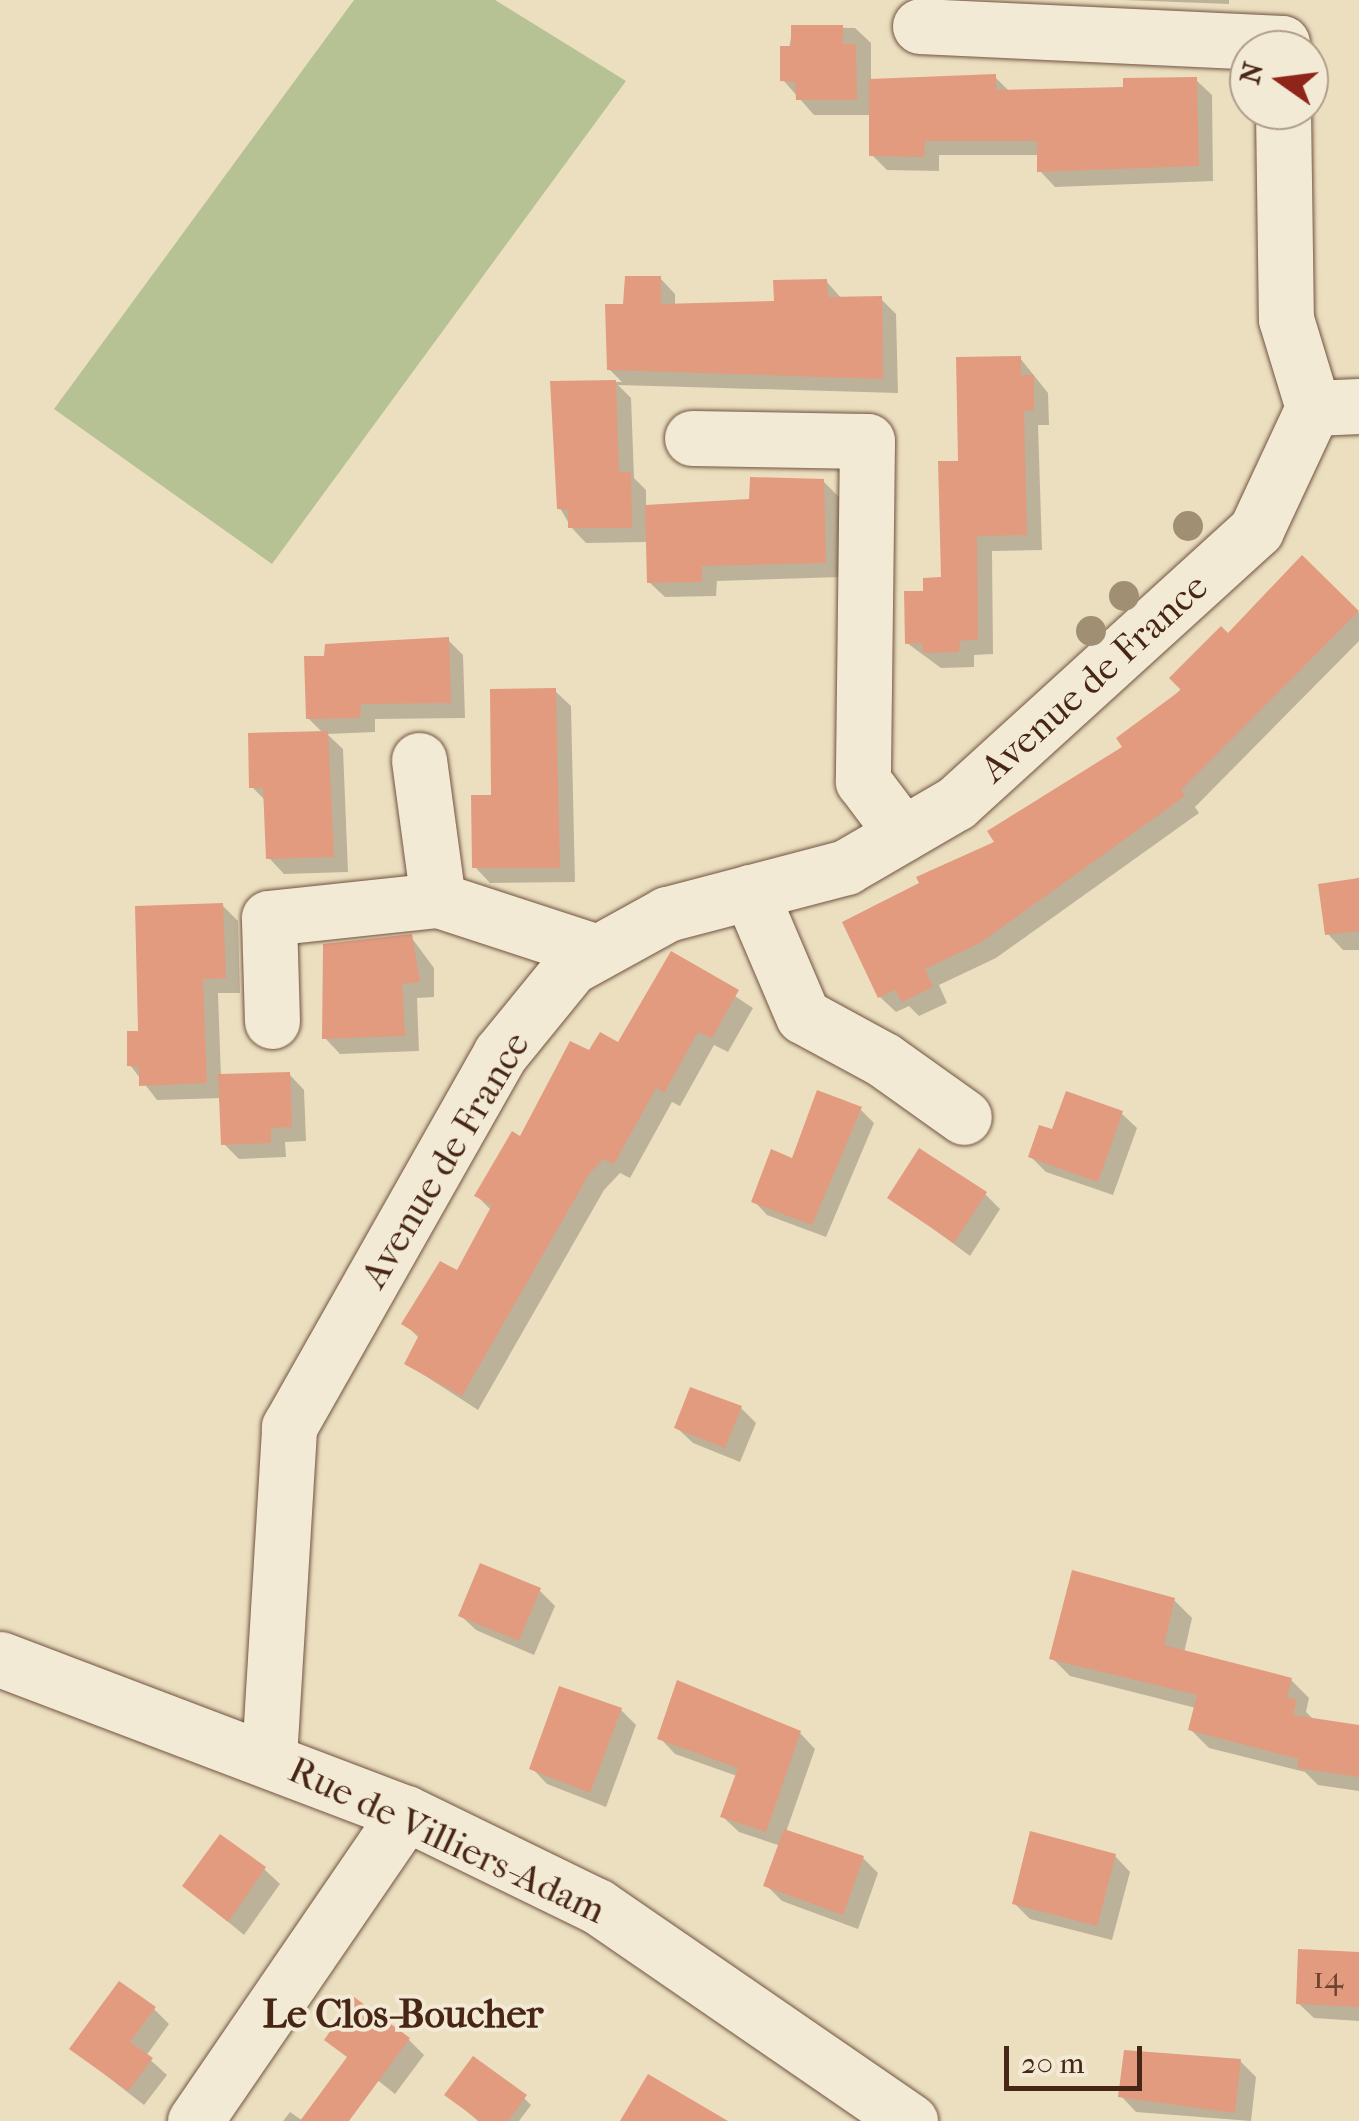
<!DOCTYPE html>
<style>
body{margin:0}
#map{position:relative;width:1359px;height:2121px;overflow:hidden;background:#ecdfc0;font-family:"IM FELL French Canon",serif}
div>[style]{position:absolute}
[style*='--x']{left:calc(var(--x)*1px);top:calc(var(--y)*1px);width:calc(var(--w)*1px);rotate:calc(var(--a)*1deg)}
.green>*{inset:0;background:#b6c294}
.shadow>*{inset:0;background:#0003}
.building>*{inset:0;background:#e29b7f}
.roads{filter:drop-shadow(0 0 2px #715440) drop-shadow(0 0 2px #715440)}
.minor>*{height:55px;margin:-27.5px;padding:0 27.5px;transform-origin:27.5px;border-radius:27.5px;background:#f3ead6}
.trees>*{width:30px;height:30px;margin:-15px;border-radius:50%;background:#a18f74}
span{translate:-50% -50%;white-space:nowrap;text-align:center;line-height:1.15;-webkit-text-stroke:8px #f3ead6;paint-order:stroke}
.number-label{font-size:32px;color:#6e4330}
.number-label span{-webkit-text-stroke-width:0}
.street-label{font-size:38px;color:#482615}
.neighbourhood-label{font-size:40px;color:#482615;font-weight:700}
.north{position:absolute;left:1229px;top:30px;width:100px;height:100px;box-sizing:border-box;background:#f3ead6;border:2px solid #af9c89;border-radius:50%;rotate:284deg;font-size:28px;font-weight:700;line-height:40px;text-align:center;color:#482615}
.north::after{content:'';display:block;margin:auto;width:35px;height:45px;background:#8f2418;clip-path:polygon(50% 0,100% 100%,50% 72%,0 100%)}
.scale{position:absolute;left:1004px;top:2046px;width:138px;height:45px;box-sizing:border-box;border:5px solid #482615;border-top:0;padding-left:12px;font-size:30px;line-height:35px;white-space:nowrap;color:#482615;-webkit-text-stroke:8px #f3ead6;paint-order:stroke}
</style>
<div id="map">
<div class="green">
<div style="clip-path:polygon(354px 0,495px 0,626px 81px,272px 564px,54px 409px)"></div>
</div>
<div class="shadow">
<div style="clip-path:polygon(1229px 0,1229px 4px,1123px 0)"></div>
<div style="clip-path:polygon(793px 27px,855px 28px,871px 43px,871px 81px,995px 77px,1010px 92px,1126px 90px,1196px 80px,1212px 95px,1213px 181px,1055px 187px,1040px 171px,1040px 155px,939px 155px,939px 171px,887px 170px,872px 155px,871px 115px,814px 115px,783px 80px)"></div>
<div style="clip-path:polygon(660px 278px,675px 294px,675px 306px,776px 304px,826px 281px,842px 299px,881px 299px,896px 314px,898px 393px,618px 385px,631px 398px,634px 478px,646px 490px,646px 508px,752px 502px,823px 481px,839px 497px,840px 577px,717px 581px,716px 596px,665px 597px,649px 582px,648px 542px,586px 543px,571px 527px,560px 508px,553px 383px,622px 382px,609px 369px,626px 306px)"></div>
<div style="clip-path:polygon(1020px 358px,1048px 393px,1049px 425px,1038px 425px,1042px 550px,992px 551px,993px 654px,974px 655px,974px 667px,941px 668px,907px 643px,925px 593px,943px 580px,961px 463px)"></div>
<div style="clip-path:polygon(1302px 558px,1359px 613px,1359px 641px,1195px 807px,1199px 813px,996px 958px,939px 985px,947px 1003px,919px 1016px,909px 1006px,896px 1012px,880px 997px,846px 923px,998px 843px,1126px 748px)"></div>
<div style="clip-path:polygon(448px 640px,463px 655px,465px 718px,375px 719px,375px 732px,327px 734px,343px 749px,348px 872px,284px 874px,269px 858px,266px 801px,252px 787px,323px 733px,308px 718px,327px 658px)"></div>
<div style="clip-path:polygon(555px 691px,571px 706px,575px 882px,490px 883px,475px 867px,494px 797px)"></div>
<div style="clip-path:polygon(1359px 878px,1359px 950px,1343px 950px,1328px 934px,1321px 886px)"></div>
<div style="clip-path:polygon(222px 905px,238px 921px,240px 993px,218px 993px,221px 1077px,289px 1074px,304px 1090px,306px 1141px,285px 1142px,286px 1157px,239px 1159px,223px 1143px,222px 1098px,157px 1100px,130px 1065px,141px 1033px)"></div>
<div style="clip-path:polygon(411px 937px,434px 968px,434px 997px,417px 998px,419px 1051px,340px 1054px,325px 1038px)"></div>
<div style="clip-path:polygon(672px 955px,753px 1008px,728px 1052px,714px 1045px,680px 1106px,672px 1102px,630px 1178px,620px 1173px,604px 1190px,478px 1410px,407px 1364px,420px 1339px,405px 1324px,458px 1274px,492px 1211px,477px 1196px,590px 1054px,619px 1045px)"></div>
<div style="clip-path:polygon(860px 1109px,874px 1123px,826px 1237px,767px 1215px,754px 1201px)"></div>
<div style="clip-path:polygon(1121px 1113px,1137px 1128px,1113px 1195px,1046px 1172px,1031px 1157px,1053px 1132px)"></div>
<div style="clip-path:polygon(985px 1194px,1000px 1209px,970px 1256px,890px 1197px)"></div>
<div style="clip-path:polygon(741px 1408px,756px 1423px,740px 1462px,693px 1443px,677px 1428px)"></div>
<div style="clip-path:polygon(481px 1566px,540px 1591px,555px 1606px,534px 1655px,476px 1630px,460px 1615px)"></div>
<div style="clip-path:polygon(1174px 1600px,1192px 1618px,1184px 1653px,1291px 1680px,1309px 1698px,1306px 1712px,1315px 1721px,1359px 1728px,1359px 1791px,1318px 1785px,1305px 1772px,1209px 1748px,1190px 1729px,1196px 1708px,1070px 1676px,1052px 1658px)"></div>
<div style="clip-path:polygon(621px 1710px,636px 1725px,606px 1807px,547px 1784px,532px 1768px)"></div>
<div style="clip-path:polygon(800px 1733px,815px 1749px,786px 1832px,863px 1858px,878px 1873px,858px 1929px,782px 1901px,766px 1885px,781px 1846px,739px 1832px,723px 1817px,737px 1776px,675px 1754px,660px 1738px)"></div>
<div style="clip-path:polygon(1115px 1856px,1130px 1872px,1112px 1940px,1030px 1919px,1014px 1903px)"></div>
<div style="clip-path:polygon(264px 1869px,280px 1884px,244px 1935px,185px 1886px)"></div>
<div style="clip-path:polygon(1359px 1955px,1359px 2021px,1314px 2018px,1298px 2003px)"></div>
<div style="clip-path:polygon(154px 2009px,169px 2024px,146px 2056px,167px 2075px,144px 2105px,72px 2049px)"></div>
<div style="clip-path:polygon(327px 2040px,409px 2040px,424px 2055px,395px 2094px)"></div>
<div style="clip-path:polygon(1240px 2061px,1256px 2077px,1251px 2121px,1136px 2112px,1121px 2096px)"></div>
<div style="clip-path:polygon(516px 2090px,531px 2105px,519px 2121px,478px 2121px,448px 2095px)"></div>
<div style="clip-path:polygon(290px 2112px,303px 2121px,283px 2121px)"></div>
</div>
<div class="building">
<div style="clip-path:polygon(791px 25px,843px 25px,843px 44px,856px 44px,857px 100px,796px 100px,795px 82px,780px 81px,780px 46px,791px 46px)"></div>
<div style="clip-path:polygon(996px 74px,996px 90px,1123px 87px,1123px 78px,1197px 77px,1199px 166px,1037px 172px,1037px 141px,925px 141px,924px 157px,869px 156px,869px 79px)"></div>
<div style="clip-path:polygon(625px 276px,661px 276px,661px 304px,774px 301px,773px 280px,827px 279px,828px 297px,882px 296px,883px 379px,607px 370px,605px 304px,623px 304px)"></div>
<div style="clip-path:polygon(1021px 356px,1021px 375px,1034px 375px,1034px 410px,1024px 411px,1027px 535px,977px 536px,978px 639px,960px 641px,959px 652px,923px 653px,922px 643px,905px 644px,904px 591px,923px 591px,923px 578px,941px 577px,938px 461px,958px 461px,956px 357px)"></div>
<div style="clip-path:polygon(616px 380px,619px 472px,631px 472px,632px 528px,568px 528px,568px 510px,557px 509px,550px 381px)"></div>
<div style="clip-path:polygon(750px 477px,824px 479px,826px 563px,702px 566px,702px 582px,647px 583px,645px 505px,749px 499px)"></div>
<div style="clip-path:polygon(1302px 555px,1359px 611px,1181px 790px,1185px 796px,980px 943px,925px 969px,933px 987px,902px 1002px,895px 990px,878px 998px,842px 922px,919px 883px,916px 877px,994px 842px,987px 831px,1122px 747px,1116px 738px,1181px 690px,1169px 678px,1221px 626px,1228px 633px)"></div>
<div style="clip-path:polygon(449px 637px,451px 703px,361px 704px,360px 718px,306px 719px,304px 656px,324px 656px,325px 644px)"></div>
<div style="clip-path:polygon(556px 688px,560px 868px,472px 868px,471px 795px,491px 795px,490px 689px)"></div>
<div style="clip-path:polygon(328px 731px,334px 857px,266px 859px,263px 788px,249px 788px,248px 733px)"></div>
<div style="clip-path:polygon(1359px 878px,1359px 931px,1325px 935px,1318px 884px)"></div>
<div style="clip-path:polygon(223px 903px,226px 978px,203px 979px,207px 1083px,139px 1086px,139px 1067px,127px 1066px,127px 1031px,138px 1031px,135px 906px)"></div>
<div style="clip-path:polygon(412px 934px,420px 982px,402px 984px,405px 1036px,322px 1039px,323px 944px)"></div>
<div style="clip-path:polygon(671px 951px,739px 990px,712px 1038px,698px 1032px,664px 1093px,656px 1088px,614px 1164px,603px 1159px,589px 1174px,462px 1396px,404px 1364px,419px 1335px,401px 1324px,440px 1261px,457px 1270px,492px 1205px,474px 1196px,512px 1131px,520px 1136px,570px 1041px,589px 1050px,600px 1032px,618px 1042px)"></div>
<div style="clip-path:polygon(290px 1072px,292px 1127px,271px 1128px,271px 1143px,221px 1145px,218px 1074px)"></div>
<div style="clip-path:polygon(817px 1090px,862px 1107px,812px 1225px,751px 1202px,771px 1149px,792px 1158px)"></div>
<div style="clip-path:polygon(1066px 1091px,1123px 1111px,1098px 1182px,1028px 1157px,1039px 1125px,1052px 1129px)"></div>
<div style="clip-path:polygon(919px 1148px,987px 1192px,954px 1243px,887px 1198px)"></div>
<div style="clip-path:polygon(690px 1387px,742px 1406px,725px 1448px,674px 1428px)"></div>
<div style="clip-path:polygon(480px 1563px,541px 1588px,519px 1641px,458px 1616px)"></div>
<div style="clip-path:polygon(1072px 1570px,1175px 1598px,1164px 1645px,1292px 1678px,1287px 1697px,1297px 1700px,1293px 1715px,1359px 1725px,1359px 1777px,1297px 1768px,1299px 1759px,1188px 1730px,1197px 1695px,1049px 1659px)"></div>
<div style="clip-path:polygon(677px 1680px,801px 1731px,766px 1832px,720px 1817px,738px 1768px,657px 1739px)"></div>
<div style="clip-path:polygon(559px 1686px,622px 1708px,590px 1793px,529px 1769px)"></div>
<div style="clip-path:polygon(784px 1829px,864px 1856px,843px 1915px,763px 1886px)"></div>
<div style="clip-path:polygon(1030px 1831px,1116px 1854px,1097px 1926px,1012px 1904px)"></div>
<div style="clip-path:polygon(220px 1834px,266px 1867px,228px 1922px,182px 1886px)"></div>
<div style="clip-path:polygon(1298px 1949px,1359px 1952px,1359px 2007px,1296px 2004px)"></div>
<div style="clip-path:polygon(119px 1981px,156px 2007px,130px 2042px,153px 2058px,128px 2091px,69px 2049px)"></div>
<div style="clip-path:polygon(354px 1997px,410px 2038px,349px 2121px,300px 2121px,347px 2057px,324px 2040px)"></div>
<div style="clip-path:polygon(1124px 2050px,1241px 2059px,1235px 2113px,1118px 2097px)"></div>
<div style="clip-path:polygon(473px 2056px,527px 2095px,508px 2121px,480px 2121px,444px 2095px)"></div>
<div style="clip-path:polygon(648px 2074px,728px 2121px,620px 2121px)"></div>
</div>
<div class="roads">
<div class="minor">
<div style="--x:920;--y:26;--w:362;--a:2.7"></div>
<div style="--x:1282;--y:43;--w:7;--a:90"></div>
<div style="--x:1283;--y:110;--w:209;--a:89.2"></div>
<div style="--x:1286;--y:319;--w:93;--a:73.1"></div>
<div style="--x:692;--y:438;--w:175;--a:1"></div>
<div style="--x:867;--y:441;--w:340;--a:90.7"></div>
<div style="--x:863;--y:781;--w:66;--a:53"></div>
<div style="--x:419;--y:760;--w:141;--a:82.3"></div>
<div style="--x:438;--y:900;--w:167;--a:18.1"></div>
<div style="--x:750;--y:892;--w:135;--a:66.9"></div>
<div style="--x:803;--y:1016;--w:92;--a:28.5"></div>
<div style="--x:884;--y:1060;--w:98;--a:35.5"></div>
<div style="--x:272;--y:1021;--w:103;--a:-91.7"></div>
<div style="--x:269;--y:918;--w:170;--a:-6.1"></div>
<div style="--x:0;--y:1659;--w:434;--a:20.8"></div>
<div style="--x:406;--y:1813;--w:212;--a:26"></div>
<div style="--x:597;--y:1906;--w:380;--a:34.5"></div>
<div style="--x:269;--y:1757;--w:331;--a:-86.5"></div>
<div style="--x:289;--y:1427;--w:429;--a:-60.5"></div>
<div style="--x:500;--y:1054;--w:112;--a:-50.8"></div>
<div style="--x:571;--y:967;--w:110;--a:-28.9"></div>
<div style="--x:667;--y:914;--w:185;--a:-14.7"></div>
<div style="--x:846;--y:867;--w:127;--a:-30.2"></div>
<div style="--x:956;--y:803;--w:406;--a:-42.3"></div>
<div style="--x:1256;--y:530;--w:135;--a:-65"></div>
<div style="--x:1313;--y:408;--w:46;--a:-2.5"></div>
<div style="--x:195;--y:2121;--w:373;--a:-55.6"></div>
</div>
</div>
<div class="trees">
<div style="left:1188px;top:526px"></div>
<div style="left:1124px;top:596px"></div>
<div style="left:1091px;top:631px"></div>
</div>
<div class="number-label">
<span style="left:1328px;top:1978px">14</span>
</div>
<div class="street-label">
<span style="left:1094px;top:678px;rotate:-42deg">Avenue de France</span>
<span style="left:445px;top:1160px;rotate:-59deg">Avenue de France</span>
<span style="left:447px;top:1840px;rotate:25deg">Rue de Villiers-Adam</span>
</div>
<div class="neighbourhood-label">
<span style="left:403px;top:2014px">Le Clos-Boucher</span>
</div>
<div class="north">N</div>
<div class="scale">20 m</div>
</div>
